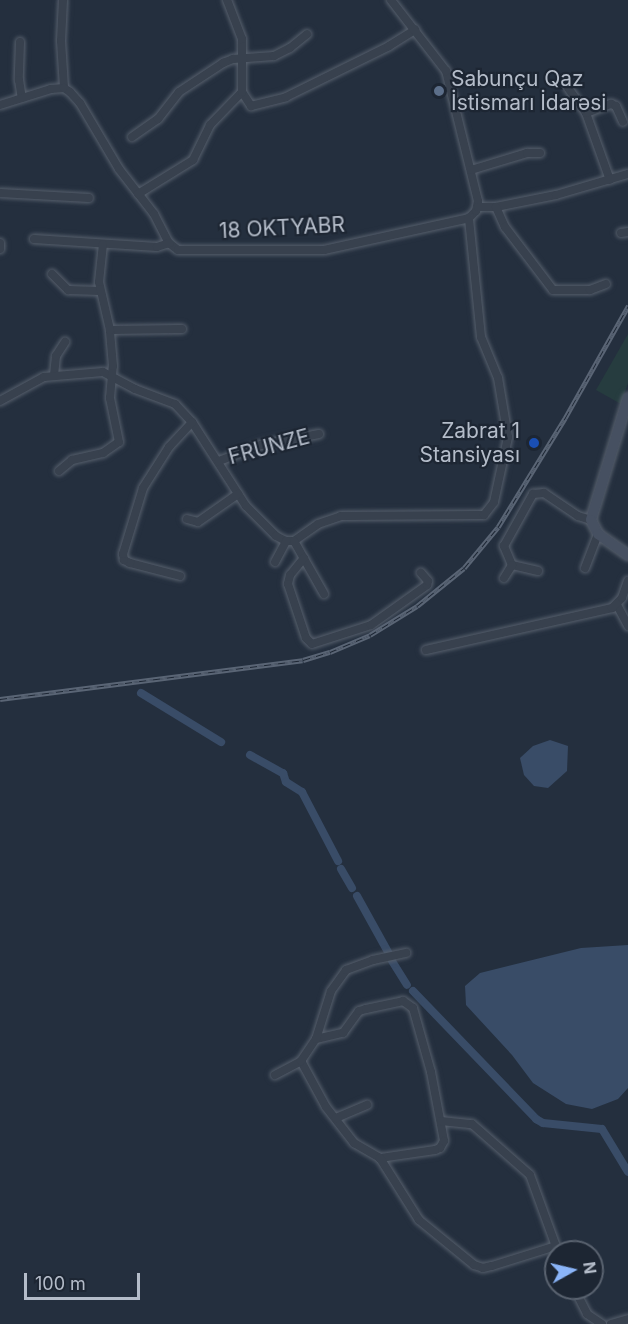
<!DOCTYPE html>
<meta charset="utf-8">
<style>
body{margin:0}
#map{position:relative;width:628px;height:1324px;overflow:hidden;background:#242f3e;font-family:Inter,sans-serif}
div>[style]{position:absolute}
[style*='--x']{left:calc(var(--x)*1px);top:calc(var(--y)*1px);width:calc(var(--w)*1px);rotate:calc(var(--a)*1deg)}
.green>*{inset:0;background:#263c3f}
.water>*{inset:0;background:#394c67}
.canal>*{height:8px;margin:-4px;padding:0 4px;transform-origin:4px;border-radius:4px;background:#394c67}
.roads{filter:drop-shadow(0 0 2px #565f6c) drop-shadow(0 0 2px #565f6c)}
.street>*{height:8px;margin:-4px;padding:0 4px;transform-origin:4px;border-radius:4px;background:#38414e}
.secondary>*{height:10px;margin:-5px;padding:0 5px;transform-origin:5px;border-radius:5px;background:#465061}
.rail>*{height:4.5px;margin-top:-2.25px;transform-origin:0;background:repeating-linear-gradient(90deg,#1d2633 0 7px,#5a6575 0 14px);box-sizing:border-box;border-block:2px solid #5a6575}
.dots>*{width:16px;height:16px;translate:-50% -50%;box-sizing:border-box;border:3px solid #1d2633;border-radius:50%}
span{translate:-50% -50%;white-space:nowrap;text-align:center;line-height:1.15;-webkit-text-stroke:4.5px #1d2633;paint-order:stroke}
.poi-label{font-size:21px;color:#b4bcc9}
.left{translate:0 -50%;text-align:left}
.right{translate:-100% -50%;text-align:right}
.street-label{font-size:21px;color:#b4bcc9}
.north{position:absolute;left:544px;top:1240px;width:60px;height:60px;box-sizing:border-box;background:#1d2633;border:2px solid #59626f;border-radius:50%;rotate:82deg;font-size:16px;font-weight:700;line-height:24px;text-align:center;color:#b4bcc9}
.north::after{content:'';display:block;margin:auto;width:21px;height:27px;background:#8ab4f8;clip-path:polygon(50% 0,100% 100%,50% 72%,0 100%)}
.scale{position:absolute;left:24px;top:1273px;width:116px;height:27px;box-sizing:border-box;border:3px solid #b4bcc9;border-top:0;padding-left:8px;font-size:18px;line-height:21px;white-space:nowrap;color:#b4bcc9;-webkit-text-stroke:4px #1d2633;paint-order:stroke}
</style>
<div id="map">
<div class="green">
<div style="clip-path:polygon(628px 334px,628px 383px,621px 404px,596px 390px)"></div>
</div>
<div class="water">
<div style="clip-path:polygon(550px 740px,568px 746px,567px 771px,548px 788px,534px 786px,524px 775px,520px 758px,533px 746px)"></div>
<div style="clip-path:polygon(628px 945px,628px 1088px,618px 1099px,592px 1109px,566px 1104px,533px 1083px,512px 1055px,466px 1005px,465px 986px,480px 973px,581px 948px)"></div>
</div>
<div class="canal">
<div style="--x:141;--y:693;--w:94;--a:31.5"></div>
<div style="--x:250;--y:755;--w:38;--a:29"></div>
<div style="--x:283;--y:773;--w:9;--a:72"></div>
<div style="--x:286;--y:782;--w:19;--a:32"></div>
<div style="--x:302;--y:792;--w:78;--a:62.4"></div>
<div style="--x:341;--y:869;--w:22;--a:60"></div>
<div style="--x:357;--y:896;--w:64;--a:61"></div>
<div style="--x:392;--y:961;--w:28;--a:58"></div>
<div style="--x:413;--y:991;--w:178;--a:46.1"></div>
<div style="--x:536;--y:1119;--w:8;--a:30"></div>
<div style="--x:543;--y:1123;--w:59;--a:5.8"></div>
<div style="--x:602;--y:1129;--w:50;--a:58.8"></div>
</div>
<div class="roads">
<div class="street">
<div style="--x:63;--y:0;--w:41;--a:92.8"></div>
<div style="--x:61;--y:41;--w:47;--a:86.3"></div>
<div style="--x:20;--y:42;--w:38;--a:92"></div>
<div style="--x:19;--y:80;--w:18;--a:81"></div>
<div style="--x:568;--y:88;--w:31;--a:54"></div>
<div style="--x:586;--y:113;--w:71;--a:70.3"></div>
<div style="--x:242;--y:92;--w:17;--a:57"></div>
<div style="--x:251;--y:106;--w:36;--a:-14"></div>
<div style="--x:286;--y:97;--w:115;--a:-26.3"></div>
<div style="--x:389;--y:46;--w:31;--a:-32"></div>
<div style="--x:0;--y:105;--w:53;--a:-17.4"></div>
<div style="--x:51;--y:89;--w:13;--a:-4"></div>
<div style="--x:64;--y:88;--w:7;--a:34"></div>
<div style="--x:70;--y:92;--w:15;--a:48"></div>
<div style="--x:80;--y:103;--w:77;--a:59.4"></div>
<div style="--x:119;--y:169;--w:57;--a:52.1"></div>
<div style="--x:154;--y:214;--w:33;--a:63"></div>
<div style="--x:169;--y:243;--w:11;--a:38"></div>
<div style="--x:178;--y:250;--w:146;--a:0"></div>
<div style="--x:324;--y:250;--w:148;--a:-12.4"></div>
<div style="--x:469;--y:218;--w:10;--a:-45"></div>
<div style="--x:476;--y:211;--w:10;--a:-79"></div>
<div style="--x:478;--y:201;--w:134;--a:-103.8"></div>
<div style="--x:446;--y:71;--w:90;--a:-127.8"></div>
<div style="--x:586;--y:113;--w:27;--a:-20"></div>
<div style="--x:611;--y:104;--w:5;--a:22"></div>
<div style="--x:616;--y:106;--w:17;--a:66"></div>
<div style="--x:132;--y:137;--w:32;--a:-35"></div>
<div style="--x:158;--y:119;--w:34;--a:-52"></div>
<div style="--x:179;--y:92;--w:53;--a:-33.4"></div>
<div style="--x:223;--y:63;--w:11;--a:-22"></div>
<div style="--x:233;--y:59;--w:41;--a:-4.2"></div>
<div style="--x:274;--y:56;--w:18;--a:-27"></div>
<div style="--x:290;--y:48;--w:22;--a:-39"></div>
<div style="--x:471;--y:170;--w:59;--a:-16.9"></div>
<div style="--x:527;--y:153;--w:13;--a:0"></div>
<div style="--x:0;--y:193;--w:89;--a:3.2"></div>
<div style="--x:138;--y:194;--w:65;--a:-31.7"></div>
<div style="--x:193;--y:160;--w:39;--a:-64"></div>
<div style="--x:210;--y:125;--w:46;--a:-45.9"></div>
<div style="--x:242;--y:92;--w:53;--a:-90"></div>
<div style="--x:242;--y:39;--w:42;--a:-111"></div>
<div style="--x:478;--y:207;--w:18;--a:0"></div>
<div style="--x:496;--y:207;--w:61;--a:-11.3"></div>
<div style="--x:556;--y:195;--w:75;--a:-16.3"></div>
<div style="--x:496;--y:207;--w:22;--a:66"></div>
<div style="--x:505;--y:227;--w:79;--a:52.7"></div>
<div style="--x:553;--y:290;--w:37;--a:0"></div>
<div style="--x:590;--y:290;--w:17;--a:-21"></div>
<div style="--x:621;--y:233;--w:7;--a:-8"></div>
<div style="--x:34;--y:239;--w:123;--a:3.7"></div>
<div style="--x:157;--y:247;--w:13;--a:-18"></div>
<div style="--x:0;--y:243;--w:6;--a:90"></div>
<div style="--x:52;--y:274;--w:23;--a:45"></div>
<div style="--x:68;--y:290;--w:32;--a:2"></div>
<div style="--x:110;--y:330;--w:72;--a:-0.8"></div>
<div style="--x:54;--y:375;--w:19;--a:-84"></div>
<div style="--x:56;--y:356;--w:17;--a:-57"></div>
<div style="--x:0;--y:401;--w:50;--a:-28.6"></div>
<div style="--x:44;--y:377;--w:59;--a:-4.8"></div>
<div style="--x:103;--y:372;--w:36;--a:28"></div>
<div style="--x:135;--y:389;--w:43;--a:20.6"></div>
<div style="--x:175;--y:404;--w:25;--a:47"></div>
<div style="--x:192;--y:422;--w:100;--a:57.3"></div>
<div style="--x:246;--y:506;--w:42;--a:45"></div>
<div style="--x:276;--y:536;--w:11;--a:27"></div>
<div style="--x:286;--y:541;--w:8;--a:0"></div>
<div style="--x:294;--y:541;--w:29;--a:-35"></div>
<div style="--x:318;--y:524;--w:24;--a:-19"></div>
<div style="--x:341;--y:516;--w:143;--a:-0.4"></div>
<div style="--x:484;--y:515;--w:16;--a:-52"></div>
<div style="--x:494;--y:502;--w:66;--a:-77.8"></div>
<div style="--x:508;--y:437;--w:60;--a:-99.6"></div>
<div style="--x:498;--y:378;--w:44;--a:-112.5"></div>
<div style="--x:481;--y:337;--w:120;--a:-95.8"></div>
<div style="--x:219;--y:461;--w:45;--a:-20.9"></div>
<div style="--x:261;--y:445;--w:59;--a:-10.7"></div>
<div style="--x:59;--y:471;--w:17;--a:-40"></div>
<div style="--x:72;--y:460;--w:32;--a:-13"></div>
<div style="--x:103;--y:453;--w:19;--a:-35"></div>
<div style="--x:119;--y:442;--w:45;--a:-101.6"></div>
<div style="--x:110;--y:398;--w:32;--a:-85"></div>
<div style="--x:113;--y:366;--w:36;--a:-95"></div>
<div style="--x:110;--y:330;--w:49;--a:-102.9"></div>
<div style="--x:99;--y:282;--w:38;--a:-84"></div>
<div style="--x:187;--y:519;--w:11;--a:15"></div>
<div style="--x:198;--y:522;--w:49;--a:-35"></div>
<div style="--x:294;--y:541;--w:61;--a:60.5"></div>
<div style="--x:304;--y:558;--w:22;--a:129"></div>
<div style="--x:290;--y:575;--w:9;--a:103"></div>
<div style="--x:288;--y:584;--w:57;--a:71.6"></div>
<div style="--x:306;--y:638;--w:8;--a:45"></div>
<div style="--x:312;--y:644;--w:62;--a:-17.9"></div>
<div style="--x:371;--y:625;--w:69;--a:-35.5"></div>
<div style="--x:427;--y:585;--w:4;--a:-76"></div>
<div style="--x:428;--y:581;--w:11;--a:-131"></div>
<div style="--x:275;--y:562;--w:24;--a:-62"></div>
<div style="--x:585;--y:568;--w:36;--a:-69"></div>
<div style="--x:538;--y:571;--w:27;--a:-167"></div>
<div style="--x:512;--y:565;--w:21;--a:-113"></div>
<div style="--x:504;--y:546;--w:60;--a:-60.9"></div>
<div style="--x:533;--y:494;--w:11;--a:-5"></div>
<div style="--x:544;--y:493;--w:41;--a:34.1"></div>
<div style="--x:578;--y:516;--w:14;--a:17"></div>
<div style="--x:180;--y:576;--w:52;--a:-165.4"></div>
<div style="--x:130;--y:563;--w:7;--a:-153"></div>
<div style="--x:124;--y:560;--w:6;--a:-99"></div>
<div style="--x:123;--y:554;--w:69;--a:-73.1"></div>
<div style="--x:143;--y:488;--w:49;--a:-57.6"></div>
<div style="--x:169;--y:447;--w:34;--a:-47"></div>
<div style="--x:504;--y:578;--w:15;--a:-58"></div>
<div style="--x:617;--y:605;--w:24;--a:62"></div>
<div style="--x:426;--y:650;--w:191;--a:-12.7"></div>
<div style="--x:612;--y:608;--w:14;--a:-45"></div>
<div style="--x:622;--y:598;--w:18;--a:-71"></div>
<div style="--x:316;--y:1039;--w:28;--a:-13"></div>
<div style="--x:343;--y:1033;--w:27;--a:-54"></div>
<div style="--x:359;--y:1011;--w:7;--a:-16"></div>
<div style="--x:366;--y:1009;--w:38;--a:-12"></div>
<div style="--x:403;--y:1001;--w:12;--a:35"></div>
<div style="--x:413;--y:1008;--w:66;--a:74.3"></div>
<div style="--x:431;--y:1072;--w:70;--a:79.3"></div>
<div style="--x:444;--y:1141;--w:8;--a:120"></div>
<div style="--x:440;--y:1148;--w:5;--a:158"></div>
<div style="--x:435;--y:1150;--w:56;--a:171.7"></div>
<div style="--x:301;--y:1061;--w:52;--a:61.5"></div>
<div style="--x:326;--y:1107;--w:46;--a:52.1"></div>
<div style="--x:354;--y:1143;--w:30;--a:30"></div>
<div style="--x:380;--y:1158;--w:73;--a:57.8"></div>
<div style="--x:419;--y:1220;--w:71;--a:39.3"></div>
<div style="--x:474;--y:1265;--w:9;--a:18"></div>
<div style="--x:483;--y:1268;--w:9;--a:-13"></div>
<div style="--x:492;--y:1266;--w:67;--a:-17.4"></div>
<div style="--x:275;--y:1075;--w:30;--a:-28"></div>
<div style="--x:301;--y:1061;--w:27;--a:-56"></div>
<div style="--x:316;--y:1039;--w:50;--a:-72.6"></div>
<div style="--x:331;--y:991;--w:26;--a:-54"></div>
<div style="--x:346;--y:970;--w:29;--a:-20"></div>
<div style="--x:373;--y:960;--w:34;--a:-12"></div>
<div style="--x:336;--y:1118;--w:34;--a:-23"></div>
<div style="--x:441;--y:1121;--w:31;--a:6"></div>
<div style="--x:472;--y:1124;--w:77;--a:41.3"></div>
<div style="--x:530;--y:1175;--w:82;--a:70"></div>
<div style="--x:574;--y:1288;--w:29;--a:63"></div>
<div style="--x:587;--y:1314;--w:18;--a:34"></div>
<div style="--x:611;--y:1324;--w:18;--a:-16"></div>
</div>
<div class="secondary">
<div style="--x:628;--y:398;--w:127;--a:106.9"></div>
<div style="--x:591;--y:520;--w:16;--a:63"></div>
<div style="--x:598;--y:534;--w:37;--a:35"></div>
</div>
</div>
<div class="rail">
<div style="--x:0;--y:699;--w:305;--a:-7.3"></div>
<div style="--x:303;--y:660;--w:28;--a:-17"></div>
<div style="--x:330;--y:652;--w:43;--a:-23"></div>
<div style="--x:370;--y:635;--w:55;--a:-31.7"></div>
<div style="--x:417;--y:606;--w:60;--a:-39"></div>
<div style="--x:464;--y:568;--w:53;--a:-50.3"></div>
<div style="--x:498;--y:527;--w:128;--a:-58.4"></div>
<div style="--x:565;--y:418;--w:129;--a:-60.6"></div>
</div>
<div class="dots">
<div style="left:439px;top:91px;background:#5c6f8a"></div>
<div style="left:534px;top:443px;background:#1a4fb4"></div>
</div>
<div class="poi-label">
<span class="left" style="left:451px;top:91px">Sabunçu Qaz<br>İstismarı İdarəsi</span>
<span class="right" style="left:520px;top:443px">Zabrat 1<br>Stansiyası</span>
</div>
<div class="street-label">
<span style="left:282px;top:228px;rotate:-3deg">18 OKTYABR</span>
<span style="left:269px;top:447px;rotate:-15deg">FRUNZE</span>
</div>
<div class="north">N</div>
<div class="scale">100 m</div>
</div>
